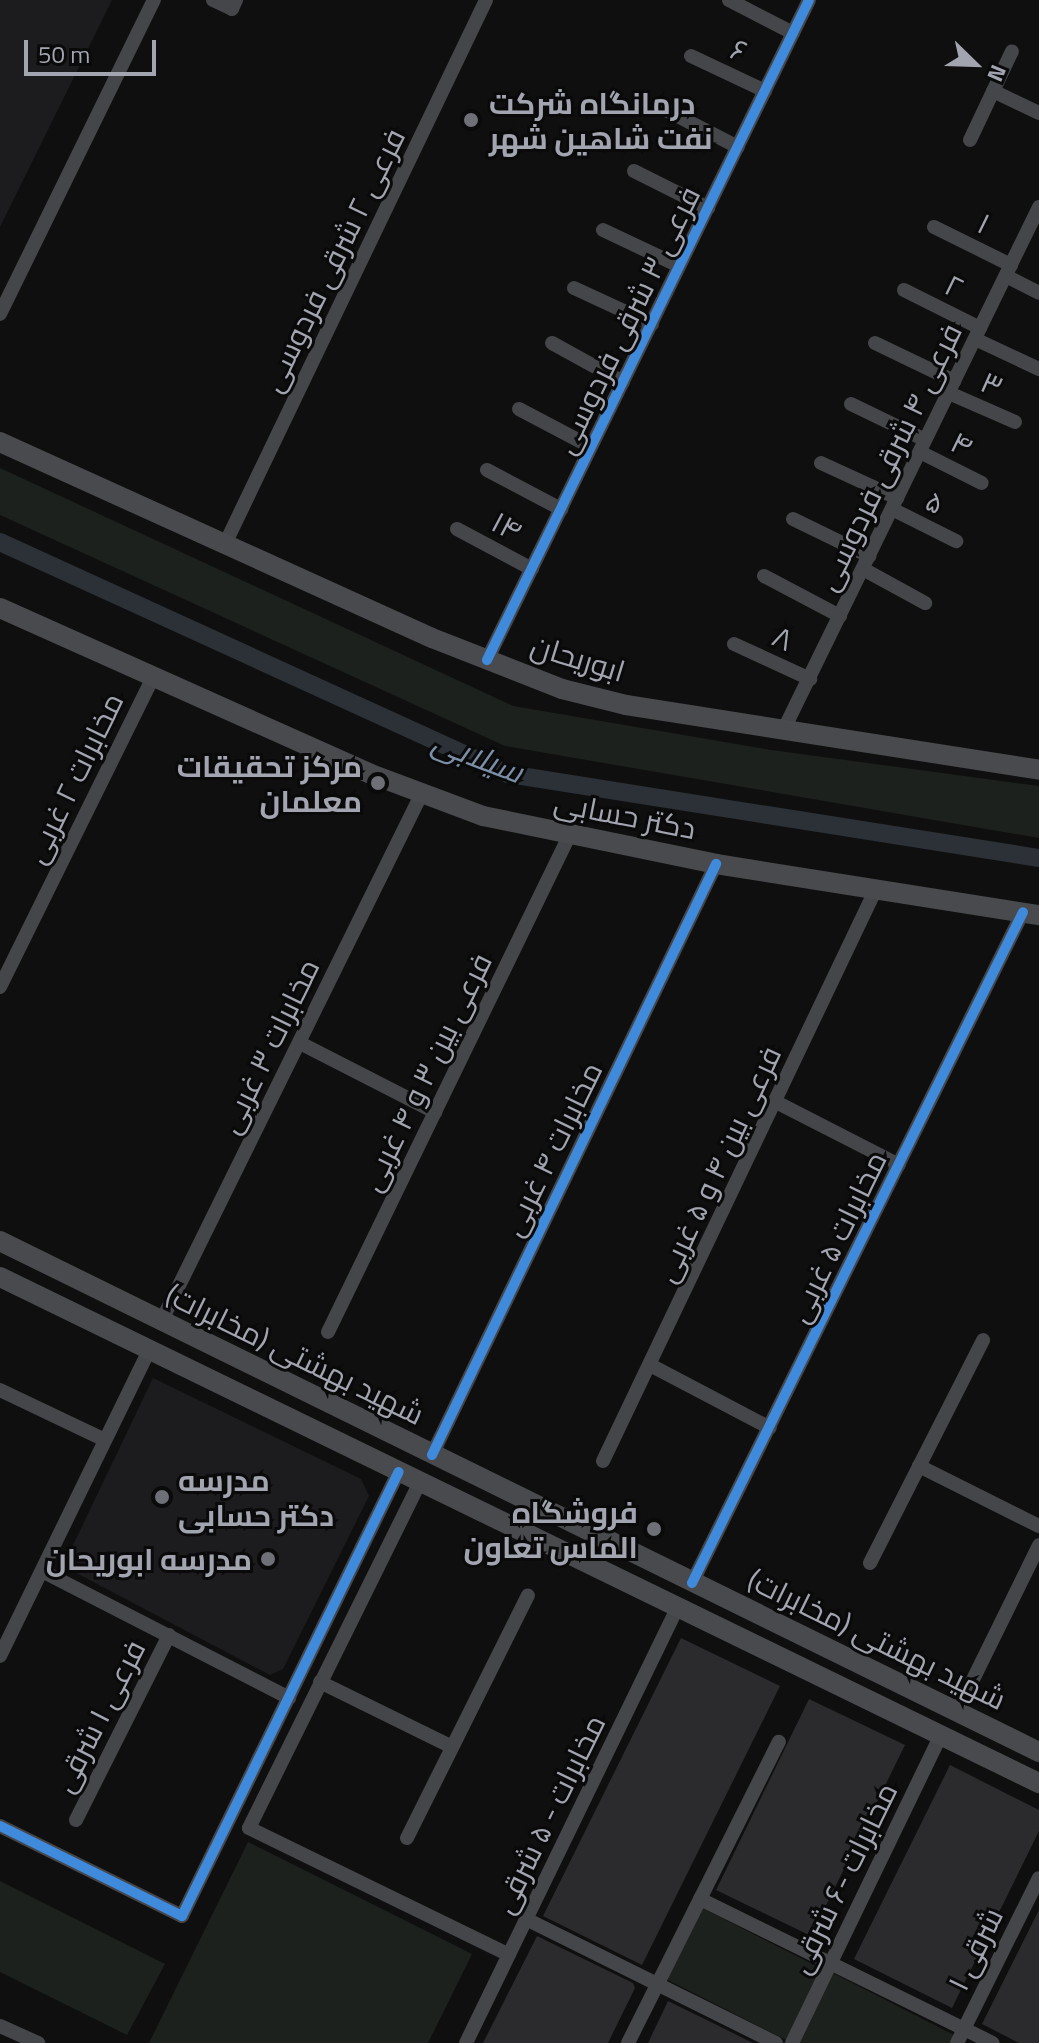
<!DOCTYPE html>
<meta charset="utf-8">
<style>
body{margin:0}
#map{position:relative;width:1039px;height:2043px;overflow:hidden;background:#0f0f10;font-family:"Titillium Web",Cairo,sans-serif}
div>[style]{position:absolute}
[style*='--x']{left:calc(var(--x)*1px);top:calc(var(--y)*1px);width:calc(var(--w)*1px);rotate:calc(var(--a)*1deg)}
.built>*{inset:0;background:#1c1c1e}
.green>*{inset:0;background:#1c211d}
.canal>*{height:18px;margin:-9px;padding:0 9px;transform-origin:9px;border-radius:9px;background:#2b3137}
.building>*{inset:0;background:#2b2b2d}
.minor>*{height:14px;margin:-7px;padding:0 7px;transform-origin:7px;border-radius:7px;background:#454649}
.secondary>*{height:20px;margin:-10px;padding:0 10px;transform-origin:10px;border-radius:10px;background:#494a4d}
.cycleway>*{height:10px;margin:-5px;padding:0 5px;transform-origin:5px;border-radius:5px;background:#408adc}
.dots>*{width:22px;height:22px;translate:-50% -50%;box-sizing:border-box;border:4px solid #0a0a0b;border-radius:50%}
span{translate:-50% -50%;white-space:nowrap;text-align:center;line-height:1.15;-webkit-text-stroke:6px #0a0a0b;paint-order:stroke}
.street-label{font-size:30px;color:#a2a5af}
.poi-label{font-size:30px;color:#a2a5af;font-weight:700}
.left{translate:0 -50%;text-align:left}
.right{translate:-100% -50%;text-align:right}
.water-label{font-size:32px;color:#7c8fa7;font-style:italic}
.north{position:absolute;left:935px;top:24px;width:80px;height:80px;-webkit-text-stroke:6px #0a0a0b;paint-order:stroke;rotate:113deg;font-size:22px;font-weight:700;line-height:32px;text-align:center;color:#a2a5af}
.north::after{content:'';display:block;margin:auto;width:28px;height:36px;background:#a2a5af;clip-path:polygon(50% 0,100% 100%,50% 72%,0 100%)}
.scale{position:absolute;left:24px;top:40px;width:132px;height:36px;box-sizing:border-box;border:4px solid #a2a5af;border-top:0;padding-left:10px;font-size:24px;line-height:28px;white-space:nowrap;color:#a2a5af;-webkit-text-stroke:6px #0a0a0b;paint-order:stroke}
</style>
<div id="map">
<div class="built">
<div style="clip-path:polygon(0 0,112px 0,0 227px)"></div>
<div style="clip-path:polygon(153px 1378px,361px 1479px,369px 1496px,283px 1669px,270px 1675px,63px 1566px)"></div>
</div>
<div class="green">
<div style="clip-path:polygon(0 468px,513px 706px,771px 750px,1039px 786px,1039px 838px,505px 746px,0 515px)"></div>
<div style="clip-path:polygon(248px 1842px,472px 1954px,428px 2043px,149px 2043px)"></div>
<div style="clip-path:polygon(0 1881px,165px 1964px,127px 2035px,0 1972px)"></div>
<div style="clip-path:polygon(702px 1908px,824px 1970px,788px 2041px,666px 1979px)"></div>
<div style="clip-path:polygon(833px 1973px,954px 2035px,950px 2043px,798px 2043px)"></div>
</div>
<div class="canal">
<div style="--x:0;--y:542;--w:558;--a:24.55"></div>
<div style="--x:508;--y:774;--w:538;--a:8.99"></div>
</div>
<div class="building">
<div style="clip-path:polygon(681px 1638px,780px 1686px,642px 1965px,543px 1916px)"></div>
<div style="clip-path:polygon(809px 1699px,905px 1745px,811px 1936px,716px 1890px)"></div>
<div style="clip-path:polygon(950px 1765px,1039px 1810px,1039px 1831px,952px 2008px,854px 1959px)"></div>
<div style="clip-path:polygon(1039px 1910px,1039px 2043px,1019px 2043px,982px 2024px)"></div>
<div style="clip-path:polygon(537px 1936px,633px 1983px,635px 1988px,608px 2043px,483px 2043px)"></div>
<div style="clip-path:polygon(668px 2001px,713px 2023px,753px 2043px,648px 2043px)"></div>
</div>
<div class="minor">
<div style="--x:213;--y:0;--w:21;--a:25"></div>
<div style="--x:232;--y:9;--w:10;--a:-66"></div>
<div style="--x:729;--y:0;--w:72;--a:27.3"></div>
<div style="--x:691;--y:56;--w:82;--a:25.3"></div>
<div style="--x:993;--y:91;--w:51;--a:25.6"></div>
<div style="--x:664;--y:109;--w:83;--a:27.2"></div>
<div style="--x:970;--y:140;--w:98;--a:-64.7"></div>
<div style="--x:634;--y:171;--w:83;--a:26.6"></div>
<div style="--x:934;--y:227;--w:86;--a:26.3"></div>
<div style="--x:603;--y:230;--w:84;--a:25.3"></div>
<div style="--x:1006;--y:276;--w:37;--a:27"></div>
<div style="--x:574;--y:288;--w:86;--a:24.8"></div>
<div style="--x:904;--y:290;--w:85;--a:26.6"></div>
<div style="--x:0;--y:314;--w:350;--a:-63.9"></div>
<div style="--x:975;--y:339;--w:71;--a:25.1"></div>
<div style="--x:552;--y:343;--w:81;--a:28.8"></div>
<div style="--x:875;--y:343;--w:88;--a:25.7"></div>
<div style="--x:949;--y:393;--w:72;--a:23.7"></div>
<div style="--x:851;--y:404;--w:82;--a:25.9"></div>
<div style="--x:519;--y:409;--w:81;--a:27.8"></div>
<div style="--x:920;--y:452;--w:69;--a:26.6"></div>
<div style="--x:821;--y:463;--w:84;--a:24.7"></div>
<div style="--x:487;--y:470;--w:84;--a:27.8"></div>
<div style="--x:892;--y:509;--w:72;--a:26.6"></div>
<div style="--x:793;--y:519;--w:85;--a:26"></div>
<div style="--x:457;--y:529;--w:85;--a:28.1"></div>
<div style="--x:226;--y:542;--w:601;--a:-64.37"></div>
<div style="--x:863;--y:569;--w:71;--a:28.7"></div>
<div style="--x:764;--y:576;--w:86;--a:27.8"></div>
<div style="--x:734;--y:644;--w:84;--a:24.7"></div>
<div style="--x:487;--y:660;--w:734;--a:-63.99"></div>
<div style="--x:784;--y:729;--w:581;--a:-63.96"></div>
<div style="--x:0;--y:987;--w:345;--a:-63.7"></div>
<div style="--x:300;--y:1043;--w:152;--a:27.1"></div>
<div style="--x:776;--y:1102;--w:138;--a:27.1"></div>
<div style="--x:161;--y:1322;--w:590;--a:-63.74"></div>
<div style="--x:328;--y:1332;--w:554;--a:-64.08"></div>
<div style="--x:652;--y:1366;--w:133;--a:27.7"></div>
<div style="--x:0;--y:1390;--w:116;--a:25.5"></div>
<div style="--x:432;--y:1455;--w:656;--a:-64.33"></div>
<div style="--x:603;--y:1461;--w:634;--a:-64.49"></div>
<div style="--x:919;--y:1466;--w:134;--a:26.6"></div>
<div style="--x:420;--y:1482;--w:386;--a:116.3"></div>
<div style="--x:249;--y:1828;--w:289;--a:26"></div>
<div style="--x:870;--y:1563;--w:250;--a:-63.1"></div>
<div style="--x:42;--y:1571;--w:278;--a:27.2"></div>
<div style="--x:692;--y:1583;--w:748;--a:-63.74"></div>
<div style="--x:0;--y:1656;--w:340;--a:-64"></div>
<div style="--x:320;--y:1682;--w:147;--a:26.2"></div>
<div style="--x:957;--y:1712;--w:186;--a:-63.8"></div>
<div style="--x:76;--y:1820;--w:207;--a:-63.3"></div>
<div style="--x:0;--y:1826;--w:203;--a:26.3"></div>
<div style="--x:182;--y:1916;--w:494;--a:-64"></div>
<div style="--x:407;--y:1838;--w:271;--a:-63.5"></div>
<div style="--x:700;--y:1899;--w:326;--a:26.2"></div>
<div style="--x:526;--y:1919;--w:279;--a:26.4"></div>
<div style="--x:0;--y:2026;--w:42;--a:24.1"></div>
<div style="--x:466;--y:2043;--w:485;--a:-64.1"></div>
<div style="--x:628;--y:2043;--w:337;--a:-63.4"></div>
<div style="--x:792;--y:2043;--w:342;--a:-64.2"></div>
<div style="--x:957;--y:2043;--w:184;--a:-63.6"></div>
</div>
<div class="secondary">
<div style="--x:0;--y:442;--w:474;--a:24.4"></div>
<div style="--x:432;--y:638;--w:140;--a:21.4"></div>
<div style="--x:562;--y:689;--w:66;--a:14"></div>
<div style="--x:626;--y:705;--w:418;--a:8.9"></div>
<div style="--x:0;--y:608;--w:406;--a:24.1"></div>
<div style="--x:371;--y:774;--w:120;--a:20.6"></div>
<div style="--x:483;--y:816;--w:238;--a:11.6"></div>
<div style="--x:716;--y:864;--w:327;--a:9"></div>
<div style="--x:0;--y:1241;--w:1158;--a:26.19"></div>
<div style="--x:0;--y:1277;--w:1156;--a:25.97"></div>
</div>
<div class="cycleway">
<div style="--x:487;--y:660;--w:734;--a:-63.99"></div>
<div style="--x:432;--y:1455;--w:656;--a:-64.33"></div>
<div style="--x:692;--y:1583;--w:748;--a:-63.74"></div>
<div style="--x:0;--y:1826;--w:203;--a:26.3"></div>
<div style="--x:182;--y:1916;--w:494;--a:-64"></div>
</div>
<div class="dots">
<div style="left:471px;top:120px;background:#6f7077"></div>
<div style="left:378px;top:783px;background:#6f7077"></div>
<div style="left:162px;top:1497px;background:#6f7077"></div>
<div style="left:654px;top:1529px;background:#6f7077"></div>
<div style="left:268px;top:1559px;background:#6f7077"></div>
</div>
<div class="street-label">
<span style="left:739px;top:50px;rotate:25deg">۶</span>
<span style="left:984px;top:223px;rotate:26deg">۱</span>
<span style="left:333px;top:260px;rotate:-64deg">فرعی ۲ شرقی فردوسی</span>
<span style="left:954px;top:286px;rotate:26deg">۲</span>
<span style="left:627px;top:320px;rotate:-64deg">فرعی ۳ شرقی فردوسی</span>
<span style="left:992px;top:384px;rotate:24deg">۳</span>
<span style="left:962px;top:444px;rotate:26deg">۴</span>
<span style="left:889px;top:457px;rotate:-64deg">فرعی ۴ شرقی فردوسی</span>
<span style="left:935px;top:502px;rotate:26deg">۵</span>
<span style="left:507px;top:526px;rotate:28deg">۱۴</span>
<span style="left:783px;top:638px;rotate:25deg">۸</span>
<span style="left:578px;top:658px;rotate:17deg">ابوریحان</span>
<span style="left:74px;top:778px;rotate:-64deg">مخابرات ۲ غربی</span>
<span style="left:625px;top:815px;rotate:11deg">دکتر حسابی</span>
<span style="left:269px;top:1046px;rotate:-64deg">مخابرات ۳ غربی</span>
<span style="left:426px;top:1072px;rotate:-64deg">فرعی بین ۳ و ۴ غربی</span>
<span style="left:552px;top:1149px;rotate:-64deg">مخابرات ۴ غربی</span>
<span style="left:718px;top:1164px;rotate:-65deg">فرعی بین ۴ و ۵ غربی</span>
<span style="left:837px;top:1237px;rotate:-64deg">مخابرات ۵ غربی</span>
<span style="left:295px;top:1354px;rotate:26deg">شهید بهشتی (مخابرات)</span>
<span style="left:877px;top:1639px;rotate:26deg">شهید بهشتی (مخابرات)</span>
<span style="left:99px;top:1716px;rotate:-63deg">فرعی ۱ شرقی</span>
<span style="left:549px;top:1814px;rotate:-64deg">مخابرات - ۵ شرقی</span>
<span style="left:843px;top:1878px;rotate:-64deg">مخابرات -۶ شرقی</span>
<span style="left:975px;top:1949px;rotate:-64deg">شرقی ۱</span>
</div>
<div class="poi-label">
<span class="left" style="left:489px;top:120px">درمانگاه شرکت<br>نفت شاهین شهر</span>
<span class="right" style="left:362px;top:783px">مرکز تحقیقات<br>معلمان</span>
<span class="left" style="left:178px;top:1497px">مدرسه<br>دکتر حسابی</span>
<span class="right" style="left:638px;top:1529px">فروشگاه<br>الماس تعاون</span>
<span class="right" style="left:252px;top:1559px">مدرسه ابوریحان</span>
</div>
<div class="water-label">
<span style="left:478px;top:756px;rotate:21deg">سیلابی</span>
</div>
<div class="north">N</div>
<div class="scale">50 m</div>
</div>
